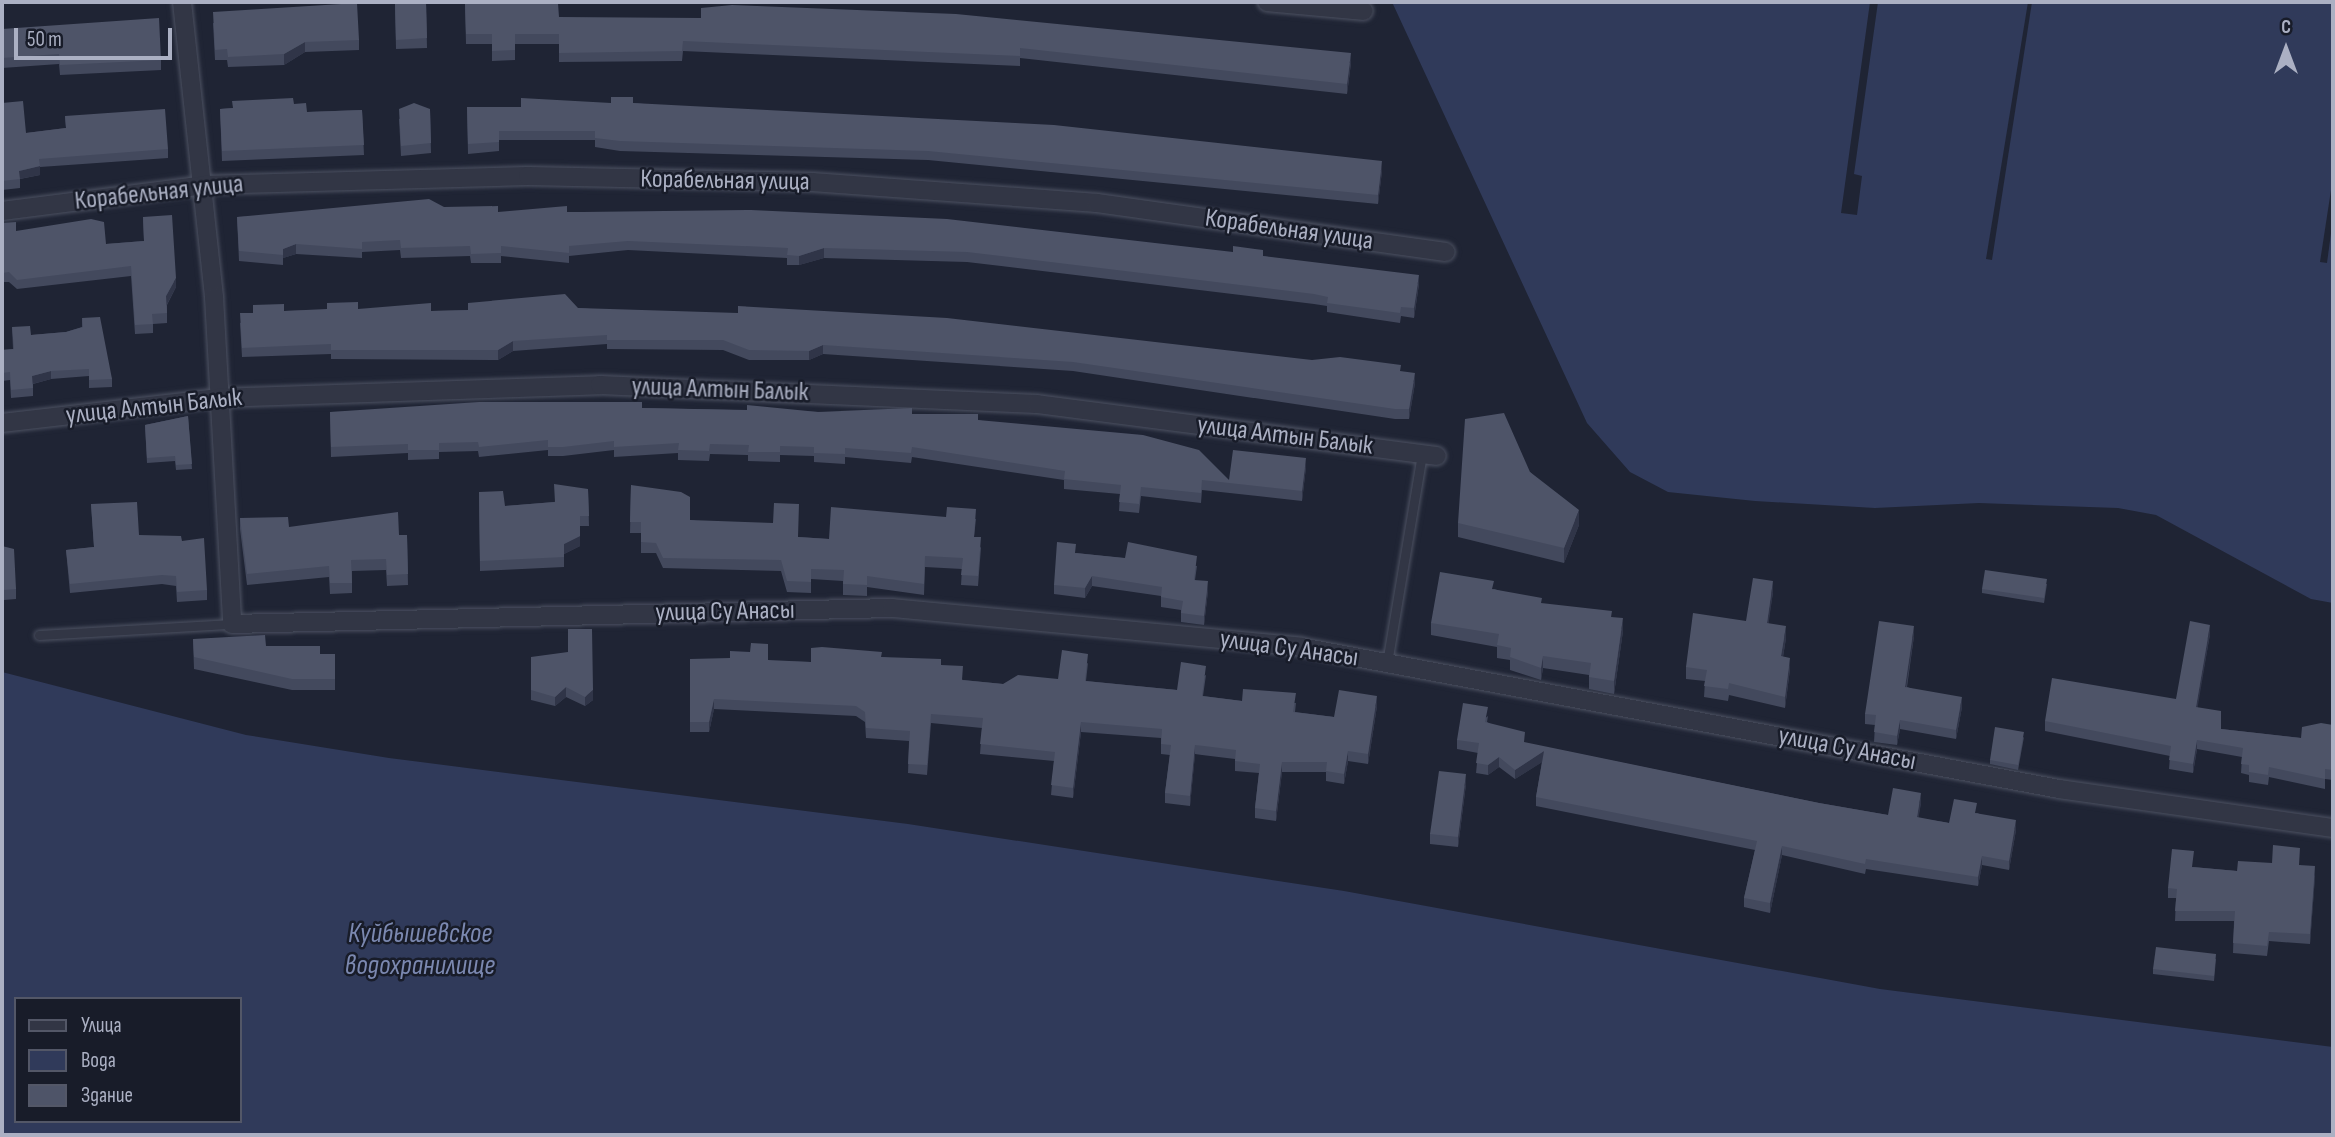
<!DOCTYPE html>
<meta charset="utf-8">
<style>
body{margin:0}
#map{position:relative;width:2335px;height:1137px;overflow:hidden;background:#1f2434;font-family:"Sofia Sans Condensed",sans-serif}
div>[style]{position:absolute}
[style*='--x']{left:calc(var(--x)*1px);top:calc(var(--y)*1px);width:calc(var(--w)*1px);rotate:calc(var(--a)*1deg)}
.water>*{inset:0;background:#303a5a}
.pier>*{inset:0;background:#1f2434}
.roads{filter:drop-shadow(0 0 2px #4c5161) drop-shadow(0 0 2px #4c5161)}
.service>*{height:9px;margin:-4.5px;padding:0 4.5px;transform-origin:4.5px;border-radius:4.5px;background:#323645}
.minor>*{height:18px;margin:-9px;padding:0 9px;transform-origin:9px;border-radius:9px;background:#323645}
.wall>*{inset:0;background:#43495d}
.shaded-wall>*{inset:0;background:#303548}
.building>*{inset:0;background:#4e5468}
span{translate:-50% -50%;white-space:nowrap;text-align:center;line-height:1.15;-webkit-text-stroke:5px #181c29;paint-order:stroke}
.street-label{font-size:26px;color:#abb0c3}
.water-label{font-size:28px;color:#7b88b0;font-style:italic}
.frame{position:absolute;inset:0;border:4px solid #abb0c3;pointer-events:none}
.legend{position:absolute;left:14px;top:997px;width:228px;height:126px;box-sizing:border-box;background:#181c29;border:2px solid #535767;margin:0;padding:9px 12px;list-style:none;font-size:21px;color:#abb0c3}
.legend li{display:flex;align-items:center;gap:14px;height:35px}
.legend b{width:35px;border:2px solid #535767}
.north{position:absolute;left:2251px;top:14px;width:70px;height:70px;-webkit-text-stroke:5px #181c29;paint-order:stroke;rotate:0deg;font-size:19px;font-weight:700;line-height:28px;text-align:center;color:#abb0c3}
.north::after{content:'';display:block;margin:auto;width:24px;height:32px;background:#abb0c3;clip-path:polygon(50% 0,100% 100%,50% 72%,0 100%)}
.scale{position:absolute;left:14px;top:28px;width:158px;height:32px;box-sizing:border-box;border:4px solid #abb0c3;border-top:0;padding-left:9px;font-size:21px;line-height:24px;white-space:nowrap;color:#abb0c3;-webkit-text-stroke:5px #181c29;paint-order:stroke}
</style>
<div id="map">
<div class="water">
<div style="clip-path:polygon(1392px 2px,2333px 2px,2333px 603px,2311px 599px,2156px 515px,2118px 508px,1979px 503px,1875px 508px,1755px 501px,1668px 492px,1630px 472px,1587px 423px)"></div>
<div style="clip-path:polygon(evenodd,2px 672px,246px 735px,389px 758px,908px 824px,1344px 891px,1880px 989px,2333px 1047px,2333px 1135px,2px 1135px,2px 672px,16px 999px,240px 999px,240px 1121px,16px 1121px,16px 999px)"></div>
</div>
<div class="pier">
<div style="clip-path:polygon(1870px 2px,1878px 2px,1854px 174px,1862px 176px,1857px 215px,1841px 213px)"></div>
<div style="clip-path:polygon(2028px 2px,2032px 2px,1992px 260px,1986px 259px)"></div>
<div style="clip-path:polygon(2333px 177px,2333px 218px,2327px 263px,2320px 262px)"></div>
</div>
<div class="roads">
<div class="service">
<div style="--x:39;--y:635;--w:193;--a:-3.3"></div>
<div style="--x:1387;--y:663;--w:212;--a:-80.5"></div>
</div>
<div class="minor">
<div style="--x:182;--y:2;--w:297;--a:83.8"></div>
<div style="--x:214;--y:297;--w:327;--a:86.8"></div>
<div style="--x:232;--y:624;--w:660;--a:-1.39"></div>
<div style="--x:892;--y:608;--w:411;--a:5.4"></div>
<div style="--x:1301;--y:647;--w:771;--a:10.61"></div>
<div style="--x:2059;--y:789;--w:277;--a:8.1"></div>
<div style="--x:1267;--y:2;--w:97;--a:5.3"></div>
<div style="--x:2;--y:211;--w:204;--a:-7.3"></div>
<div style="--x:204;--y:185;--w:324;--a:-1.6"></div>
<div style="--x:528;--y:176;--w:284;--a:1.2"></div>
<div style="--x:812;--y:182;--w:286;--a:4.2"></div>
<div style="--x:1097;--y:203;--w:352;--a:8"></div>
<div style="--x:2;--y:423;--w:216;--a:-6.6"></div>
<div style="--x:217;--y:398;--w:383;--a:-1.9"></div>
<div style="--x:600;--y:385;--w:437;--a:2.5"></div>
<div style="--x:1037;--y:404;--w:403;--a:7.4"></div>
</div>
</div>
<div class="wall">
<div style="clip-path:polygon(426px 2px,427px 48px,396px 49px,395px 4px)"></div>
<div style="clip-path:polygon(465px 4px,559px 17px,1351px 63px,1347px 94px,1020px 58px,1020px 66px,683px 51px,682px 61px,559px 62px,559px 44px,515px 44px,515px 60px,492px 61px,492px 44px,466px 44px)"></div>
<div style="clip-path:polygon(213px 23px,359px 40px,359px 50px,305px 52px,284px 65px,228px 67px,227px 60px,215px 60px)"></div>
<div style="clip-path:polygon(2px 29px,161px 60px,161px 70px,60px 75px,59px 64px,2px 68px)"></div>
<div style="clip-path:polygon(2px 103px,26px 133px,66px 128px,65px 116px,168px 149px,168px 158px,40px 167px,40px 175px,20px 179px,20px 188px,2px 190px)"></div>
<div style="clip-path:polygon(611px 103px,633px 103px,1382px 171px,1378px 204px,928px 160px,620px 151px,595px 147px,595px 140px,499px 140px,499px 151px,468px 154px,467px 107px,521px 107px)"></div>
<div style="clip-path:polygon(294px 104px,307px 112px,362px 110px,364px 155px,222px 161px,220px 109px)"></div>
<div style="clip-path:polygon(430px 109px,431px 153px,401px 156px,399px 119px)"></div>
<div style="clip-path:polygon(444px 207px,498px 212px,567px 212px,1263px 256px,1419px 284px,1414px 318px,1401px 316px,1400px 323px,1327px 312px,1327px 306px,1314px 304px,967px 262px,824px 258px,799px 265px,787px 265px,787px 258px,628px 250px,569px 256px,569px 263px,501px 256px,501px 263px,471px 263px,470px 256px,401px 258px,400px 250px,362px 252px,362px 258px,296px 254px,283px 258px,283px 265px,239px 261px,237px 217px)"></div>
<div style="clip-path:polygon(143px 217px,176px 287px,167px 305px,167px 323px,153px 324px,153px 333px,135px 334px,131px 276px,17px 289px,9px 282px,2px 282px,2px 223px,16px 231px,106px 244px,144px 241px)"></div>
<div style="clip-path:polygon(578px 308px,1401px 372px,1415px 383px,1409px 419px,1395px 419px,1073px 371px,823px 354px,809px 360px,749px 360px,723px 350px,607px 349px,607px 344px,513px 351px,498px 360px,331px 359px,331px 354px,242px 357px,240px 323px,284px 311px,358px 309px,431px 311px)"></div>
<div style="clip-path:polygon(82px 318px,112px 379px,112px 387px,89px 388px,89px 376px,51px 379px,33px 384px,33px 396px,11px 398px,10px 380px,2px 381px,2px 350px,13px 349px,12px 327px,31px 335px,66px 332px,82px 327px)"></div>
<div style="clip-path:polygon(642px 408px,912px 414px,978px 420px,1229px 480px,1306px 467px,1302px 501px,1202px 490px,1201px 503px,1141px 496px,1139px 513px,1119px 511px,1120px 494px,1064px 489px,1064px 480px,912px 457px,911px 463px,845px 457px,845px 464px,814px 462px,814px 456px,780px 455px,780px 462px,748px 461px,748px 455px,710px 454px,709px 461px,678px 460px,678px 453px,614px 457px,614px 450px,563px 456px,548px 456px,548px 450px,479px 457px,478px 451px,439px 452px,439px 459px,408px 460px,408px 453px,331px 457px,330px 412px)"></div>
<div style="clip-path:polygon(188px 416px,192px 469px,176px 470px,175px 461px,147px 463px,145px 425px)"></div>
<div style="clip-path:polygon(1530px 472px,1579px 525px,1564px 563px,1458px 537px,1458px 523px)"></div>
<div style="clip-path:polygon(631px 485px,690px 520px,798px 537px,829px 539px,976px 519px,974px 537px,981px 548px,978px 586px,961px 585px,962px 569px,925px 567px,924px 595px,867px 587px,867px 596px,843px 595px,843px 581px,811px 579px,811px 593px,787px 592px,781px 571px,663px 568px,656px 553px,641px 553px,641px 533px,630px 533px)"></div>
<div style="clip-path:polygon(588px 489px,589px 526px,580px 526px,580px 546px,564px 554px,564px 567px,480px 571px,479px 492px,505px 506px,554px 502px)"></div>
<div style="clip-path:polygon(91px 504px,139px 535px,207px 590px,207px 600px,177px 602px,176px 586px,162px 584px,70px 593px,66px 550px,94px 547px)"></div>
<div style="clip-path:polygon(240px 518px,289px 527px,399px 535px,407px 535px,408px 585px,387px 586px,386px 570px,352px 571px,352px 593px,330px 594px,329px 577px,247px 585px,240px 529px)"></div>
<div style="clip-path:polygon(2px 546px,16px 589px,16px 599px,4px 600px,4px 617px,2px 617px)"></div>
<div style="clip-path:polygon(1076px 553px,1197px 566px,1195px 580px,1208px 591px,1204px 625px,1181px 622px,1181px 610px,1161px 607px,1161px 596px,1092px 586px,1085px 598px,1054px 594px,1054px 585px)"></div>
<div style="clip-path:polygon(2047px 584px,2044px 603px,1982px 593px,1982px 589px)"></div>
<div style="clip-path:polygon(1494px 589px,1542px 604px,1612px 617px,1623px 631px,1614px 694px,1589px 689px,1589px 675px,1543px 668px,1541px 680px,1510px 670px,1510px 660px,1497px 658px,1497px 647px,1431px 635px,1431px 623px)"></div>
<div style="clip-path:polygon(1773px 592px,1768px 624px,1786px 638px,1783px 657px,1790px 669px,1785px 708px,1729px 695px,1728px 701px,1704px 697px,1705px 681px,1686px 679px,1686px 667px,1746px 621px)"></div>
<div style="clip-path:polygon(2210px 634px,2197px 707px,2221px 729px,2301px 738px,2333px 725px,2333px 780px,2325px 779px,2325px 789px,2269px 777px,2268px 785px,2249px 782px,2249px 775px,2241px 773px,2242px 757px,2197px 749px,2193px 773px,2169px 769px,2170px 756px,2045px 731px,2045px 721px,2176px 699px)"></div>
<div style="clip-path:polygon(1914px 636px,1907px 687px,1962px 707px,1956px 739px,1900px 729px,1897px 745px,1874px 742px,1875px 725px,1865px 724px,1865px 714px)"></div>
<div style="clip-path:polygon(193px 639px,266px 646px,320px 654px,335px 654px,335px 690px,292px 690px,194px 669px)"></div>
<div style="clip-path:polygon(531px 657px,593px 700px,585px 706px,566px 697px,555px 706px,531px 700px)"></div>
<div style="clip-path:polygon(882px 657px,941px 665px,963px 680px,1003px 684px,1058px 679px,1088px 663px,1086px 681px,1177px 690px,1206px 675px,1203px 696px,1242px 701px,1296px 703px,1295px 712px,1334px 717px,1377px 706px,1368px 764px,1348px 761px,1344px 784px,1326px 781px,1326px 772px,1282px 772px,1276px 821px,1255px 818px,1255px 808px,1259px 773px,1235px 771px,1235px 759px,1195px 754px,1190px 806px,1165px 803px,1165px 793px,1170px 755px,1161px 754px,1161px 738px,1081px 732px,1073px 798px,1051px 795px,1054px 761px,980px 754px,982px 728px,931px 723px,927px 775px,908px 773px,909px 741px,866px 738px,865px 722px,856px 716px,714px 709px,709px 732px,690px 732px,690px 659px,811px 662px)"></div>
<div style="clip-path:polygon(1488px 716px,1487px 722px,1525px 743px,1819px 803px,1888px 815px,1921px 803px,1918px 818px,1949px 823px,1977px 813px,2016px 830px,2009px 870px,1982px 865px,1978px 886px,1866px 869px,1865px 874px,1782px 855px,1770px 913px,1744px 907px,1744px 898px,1755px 850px,1536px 806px,1536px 797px,1542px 762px,1515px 779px,1499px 767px,1488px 775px,1476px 773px,1478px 753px,1457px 749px,1457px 740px)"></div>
<div style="clip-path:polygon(2024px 737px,2018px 770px,1990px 764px,1990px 760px)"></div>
<div style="clip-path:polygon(1466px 784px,1458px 847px,1430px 844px,1430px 834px)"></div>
<div style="clip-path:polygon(2300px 865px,2315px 876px,2310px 944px,2269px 941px,2267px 956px,2233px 953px,2234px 921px,2175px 921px,2176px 898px,2168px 898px,2168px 888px,2193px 867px,2237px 871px)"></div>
<div style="clip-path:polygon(2216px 959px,2214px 981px,2153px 974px,2153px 969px)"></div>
</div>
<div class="shaded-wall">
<div style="clip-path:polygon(305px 42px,305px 52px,284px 65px,284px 54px)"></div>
<div style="clip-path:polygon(1351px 53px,1351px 63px,1347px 94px,1347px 84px)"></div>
<div style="clip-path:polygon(1382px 161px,1382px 171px,1378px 204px,1378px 195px)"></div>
<div style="clip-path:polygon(40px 166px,40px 175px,19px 179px,19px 171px)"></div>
<div style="clip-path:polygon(296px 244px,296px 254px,283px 258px,283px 249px)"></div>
<div style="clip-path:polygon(824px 248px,824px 258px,799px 265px,799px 256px)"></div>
<div style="clip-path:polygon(1419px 275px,1419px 284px,1414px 318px,1414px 308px)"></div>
<div style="clip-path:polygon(176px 278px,176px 287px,166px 306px,166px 296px)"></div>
<div style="clip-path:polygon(513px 341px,513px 351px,498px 360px,498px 350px)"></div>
<div style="clip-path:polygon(823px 345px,823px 354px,809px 360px,809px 351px)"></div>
<div style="clip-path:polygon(51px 371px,51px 379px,32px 384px,32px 376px)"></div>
<div style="clip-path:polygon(1415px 373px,1415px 383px,1409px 419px,1409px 409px)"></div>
<div style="clip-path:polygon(1306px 458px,1306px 467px,1302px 501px,1302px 491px)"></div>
<div style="clip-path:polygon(1579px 510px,1579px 525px,1564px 563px,1564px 548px)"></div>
<div style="clip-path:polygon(580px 536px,580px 546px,564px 554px,564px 544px)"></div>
<div style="clip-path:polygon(1092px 576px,1092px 586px,1085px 598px,1085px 588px)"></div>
<div style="clip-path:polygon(1208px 581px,1208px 591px,1204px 625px,1204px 616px)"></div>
<div style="clip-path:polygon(1773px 581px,1773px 592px,1767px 635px,1767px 623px)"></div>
<div style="clip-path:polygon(1623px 618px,1623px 631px,1614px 694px,1614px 681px)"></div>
<div style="clip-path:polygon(2210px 625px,2210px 634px,2196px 717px,2196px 707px)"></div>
<div style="clip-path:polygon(1786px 626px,1786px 638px,1781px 668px,1781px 656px)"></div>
<div style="clip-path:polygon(1914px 626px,1914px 636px,1905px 696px,1905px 687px)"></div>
<div style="clip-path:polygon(1543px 656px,1543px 668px,1541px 680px,1541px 668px)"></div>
<div style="clip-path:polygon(1790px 658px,1790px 669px,1785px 708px,1785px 697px)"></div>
<div style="clip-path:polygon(566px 687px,566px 697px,555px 706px,555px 697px)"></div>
<div style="clip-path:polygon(593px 690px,593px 700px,585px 706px,585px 697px)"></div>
<div style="clip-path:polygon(1377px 696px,1377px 706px,1368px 764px,1368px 754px)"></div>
<div style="clip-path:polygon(1962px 697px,1962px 707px,1956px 739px,1956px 730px)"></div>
<div style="clip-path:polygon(714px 699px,714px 709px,709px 732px,709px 722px)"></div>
<div style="clip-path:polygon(1900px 720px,1900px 729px,1897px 745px,1897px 736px)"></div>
<div style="clip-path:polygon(1081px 722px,1081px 732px,1073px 798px,1073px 788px)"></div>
<div style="clip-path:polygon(2197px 740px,2197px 749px,2193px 773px,2193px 764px)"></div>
<div style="clip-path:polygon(1195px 745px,1195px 754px,1190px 806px,1190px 796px)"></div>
<div style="clip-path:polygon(1348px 751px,1348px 761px,1344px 784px,1344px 774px)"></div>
<div style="clip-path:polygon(1544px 751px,1544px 761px,1515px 779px,1515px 770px)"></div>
<div style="clip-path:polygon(1499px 757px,1499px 767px,1488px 775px,1488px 765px)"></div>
<div style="clip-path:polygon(1282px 762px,1282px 772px,1276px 821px,1276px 811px)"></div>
<div style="clip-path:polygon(1466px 774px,1466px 784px,1458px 847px,1458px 837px)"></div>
<div style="clip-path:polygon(1921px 793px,1921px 803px,1917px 827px,1917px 817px)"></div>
<div style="clip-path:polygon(2016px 820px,2016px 830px,2009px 870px,2009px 861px)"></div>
<div style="clip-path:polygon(1782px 846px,1782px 855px,1770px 913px,1770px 903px)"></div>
<div style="clip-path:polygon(1982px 856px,1982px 865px,1978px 886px,1978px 877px)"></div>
<div style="clip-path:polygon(2315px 866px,2315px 876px,2310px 944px,2310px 934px)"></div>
</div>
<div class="building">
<div style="clip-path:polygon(426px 2px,427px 38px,396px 40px,395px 4px)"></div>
<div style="clip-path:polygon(357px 3px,359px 40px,305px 42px,284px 54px,228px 57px,227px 49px,215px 50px,213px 12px)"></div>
<div style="clip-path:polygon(558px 3px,559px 17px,701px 18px,701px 8px,732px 5px,956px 14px,1351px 53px,1347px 84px,1020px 48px,1020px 56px,683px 41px,682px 51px,559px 53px,559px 34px,515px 34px,515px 50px,492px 51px,492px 34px,466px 34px,465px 4px)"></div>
<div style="clip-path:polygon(159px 18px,161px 60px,60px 65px,59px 54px,2px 58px,2px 29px)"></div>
<div style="clip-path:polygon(611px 97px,633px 97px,633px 103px,1054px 125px,1382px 161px,1378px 195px,928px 151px,620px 141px,595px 138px,595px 131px,499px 131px,499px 142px,468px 144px,467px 107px,521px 107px,521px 98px,611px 103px)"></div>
<div style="clip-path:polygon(293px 98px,294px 104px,306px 103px,307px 112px,362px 110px,364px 145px,222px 151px,220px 109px,233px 108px,232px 101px)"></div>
<div style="clip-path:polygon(23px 101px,26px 133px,66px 128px,65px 116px,165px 109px,168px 149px,39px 159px,40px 166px,19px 171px,20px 179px,2px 181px,2px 103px)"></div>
<div style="clip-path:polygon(414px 103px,430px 109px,431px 143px,401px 146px,399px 109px)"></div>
<div style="clip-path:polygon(429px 199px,444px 207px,498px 206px,498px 212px,567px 206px,567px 212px,582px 212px,751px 210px,947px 219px,1233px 252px,1233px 246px,1263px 250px,1263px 256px,1419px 275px,1414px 308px,1401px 307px,1400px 313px,1327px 303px,1328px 297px,1314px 294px,967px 252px,824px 248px,799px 256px,787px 255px,788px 248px,628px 241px,569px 246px,569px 253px,501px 246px,501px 253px,471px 254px,470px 246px,401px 248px,400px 240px,362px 242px,362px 249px,296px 244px,283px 249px,283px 255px,239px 251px,237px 217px)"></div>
<div style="clip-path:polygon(172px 215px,176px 278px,166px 296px,167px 313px,152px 314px,153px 324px,135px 325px,131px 266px,17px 280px,9px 272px,2px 273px,2px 223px,16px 222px,16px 231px,91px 219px,104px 222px,106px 244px,144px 241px,143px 217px)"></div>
<div style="clip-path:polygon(565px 294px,578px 308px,738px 313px,738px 306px,947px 318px,1312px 360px,1340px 357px,1401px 365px,1400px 371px,1415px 373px,1409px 409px,1395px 409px,1073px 362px,823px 345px,809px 351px,749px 350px,723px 340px,607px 340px,607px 335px,513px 341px,498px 350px,331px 350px,331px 344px,242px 348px,240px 313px,253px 313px,253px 305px,284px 304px,284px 311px,327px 309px,327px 303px,358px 302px,358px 309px,431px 303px,431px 311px,468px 310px,468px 303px)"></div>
<div style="clip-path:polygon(100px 317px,112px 379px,89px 380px,89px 369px,51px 371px,32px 376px,33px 388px,11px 390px,10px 372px,2px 373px,2px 350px,14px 349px,12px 327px,30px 326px,31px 335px,66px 332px,83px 327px,82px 318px)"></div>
<div style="clip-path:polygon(479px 402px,642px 402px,642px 408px,747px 410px,747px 405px,818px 412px,912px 408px,912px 414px,978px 414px,978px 420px,1143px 435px,1199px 450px,1229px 480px,1233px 450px,1306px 458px,1302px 491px,1202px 480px,1201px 493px,1141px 487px,1139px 504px,1119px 502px,1121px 485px,1064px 479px,1065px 471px,912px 447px,911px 453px,845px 448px,845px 454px,814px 453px,814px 447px,780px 446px,780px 452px,748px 452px,749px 445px,710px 444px,709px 451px,678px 450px,679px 443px,614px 447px,614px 441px,563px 447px,548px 447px,548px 440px,479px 447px,478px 442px,439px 443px,439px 450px,408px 450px,408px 444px,331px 447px,330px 412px)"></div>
<div style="clip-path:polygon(1504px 413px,1530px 472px,1579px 510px,1564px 548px,1458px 523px,1465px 419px)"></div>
<div style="clip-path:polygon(188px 416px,192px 464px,176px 465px,175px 456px,147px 458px,145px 425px)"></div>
<div style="clip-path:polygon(554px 484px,588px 489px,589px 516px,580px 516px,580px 536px,564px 544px,564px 557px,480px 561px,479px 492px,503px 491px,505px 506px,555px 502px)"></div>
<div style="clip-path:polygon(631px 485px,681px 492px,690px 497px,690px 520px,773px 523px,774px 503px,799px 504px,798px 537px,829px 539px,831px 507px,946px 517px,947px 507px,976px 509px,974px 537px,981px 537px,978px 576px,961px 575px,963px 558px,925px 556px,924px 584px,867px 576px,867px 585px,843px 584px,844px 570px,811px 569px,811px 582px,787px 581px,781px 560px,663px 558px,656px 543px,641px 542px,641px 522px,630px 522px)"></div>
<div style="clip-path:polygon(137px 502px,139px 535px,181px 536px,182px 541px,204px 538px,207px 590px,177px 592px,176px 576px,162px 575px,70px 584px,66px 550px,94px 547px,91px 504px)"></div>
<div style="clip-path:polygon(398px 512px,399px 535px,407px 535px,408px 574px,387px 575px,386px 559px,351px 560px,352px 583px,330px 583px,329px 566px,247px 574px,240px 518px,288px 517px,289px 527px)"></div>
<div style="clip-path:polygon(1057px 542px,1076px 544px,1075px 553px,1125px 558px,1128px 542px,1197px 556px,1194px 580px,1208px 581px,1204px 616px,1181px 613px,1183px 601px,1161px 597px,1162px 587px,1092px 576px,1085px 588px,1054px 585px)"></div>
<div style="clip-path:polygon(2px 546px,14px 549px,16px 589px,3px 590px,4px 607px,2px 607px)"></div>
<div style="clip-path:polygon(1985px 570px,2047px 579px,2044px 598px,1982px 589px)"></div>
<div style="clip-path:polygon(1440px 572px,1494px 581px,1492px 589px,1542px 598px,1541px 603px,1612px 611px,1611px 617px,1623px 618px,1614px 681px,1589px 677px,1591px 663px,1543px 656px,1541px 668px,1510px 657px,1511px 648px,1497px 645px,1499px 634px,1431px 623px)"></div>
<div style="clip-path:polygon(1753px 578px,1773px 581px,1767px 623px,1786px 626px,1781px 656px,1790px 658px,1785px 697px,1729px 683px,1728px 689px,1704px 686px,1707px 670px,1686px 667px,1693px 613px,1746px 621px)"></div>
<div style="clip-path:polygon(1879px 621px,1914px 626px,1905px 687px,1962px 697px,1956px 730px,1900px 720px,1897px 736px,1874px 732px,1876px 715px,1865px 714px)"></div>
<div style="clip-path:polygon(2190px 621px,2210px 625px,2196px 707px,2221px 711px,2221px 729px,2301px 738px,2302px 727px,2321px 723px,2333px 725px,2333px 770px,2325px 769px,2325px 779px,2269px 767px,2268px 775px,2249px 772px,2249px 765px,2241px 764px,2243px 748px,2197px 740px,2193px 764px,2169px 760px,2171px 746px,2045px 721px,2052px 678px,2176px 699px)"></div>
<div style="clip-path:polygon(568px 629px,592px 629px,593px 690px,585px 697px,566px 687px,555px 697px,531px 690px,531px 657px,568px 652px)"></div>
<div style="clip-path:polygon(265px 635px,266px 646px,320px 646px,320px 654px,335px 654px,335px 679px,292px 679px,194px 657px,193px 639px)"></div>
<div style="clip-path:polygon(751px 643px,768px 644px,768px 660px,811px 662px,811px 648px,822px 647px,882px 652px,881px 657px,941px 659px,941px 665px,963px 666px,962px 680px,1003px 684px,1018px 675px,1058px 679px,1062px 650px,1088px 654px,1085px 681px,1177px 690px,1181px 662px,1206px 666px,1202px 696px,1242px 701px,1243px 689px,1296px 693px,1293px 712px,1334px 717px,1339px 690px,1377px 696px,1368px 754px,1348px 751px,1344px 774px,1326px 771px,1327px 762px,1282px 762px,1276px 811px,1255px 808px,1260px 764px,1235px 761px,1236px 750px,1195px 745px,1190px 796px,1165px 793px,1171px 745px,1161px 744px,1162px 729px,1081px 722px,1073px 788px,1051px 785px,1055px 752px,980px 744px,983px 718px,931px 714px,927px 765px,908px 764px,910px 731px,866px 728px,865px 712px,856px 706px,714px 699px,709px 722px,690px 722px,690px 659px,730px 658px,730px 651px,750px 652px)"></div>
<div style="clip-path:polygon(1463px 703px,1488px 707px,1485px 722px,1525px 732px,1524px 742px,1819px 803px,1888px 815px,1893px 788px,1921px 793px,1917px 817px,1949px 823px,1954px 799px,1977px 803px,1975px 813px,2016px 820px,2009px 861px,1982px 856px,1978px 877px,1866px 859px,1865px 864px,1782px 846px,1770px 903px,1744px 898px,1757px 841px,1536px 797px,1544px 751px,1515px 770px,1499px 757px,1488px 765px,1476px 763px,1479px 743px,1457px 740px)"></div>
<div style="clip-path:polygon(1995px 727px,2024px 732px,2018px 765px,1990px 760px)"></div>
<div style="clip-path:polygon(1439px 771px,1466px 774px,1458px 837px,1430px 834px)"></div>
<div style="clip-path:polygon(2273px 845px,2300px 848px,2299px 865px,2315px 866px,2310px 934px,2269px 932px,2267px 946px,2233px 943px,2235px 911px,2175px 911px,2177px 889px,2168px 888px,2172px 849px,2194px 851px,2192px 867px,2237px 871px,2238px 861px,2272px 863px)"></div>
<div style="clip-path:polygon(2156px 947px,2216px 954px,2214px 976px,2153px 969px)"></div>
</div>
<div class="street-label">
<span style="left:725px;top:181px;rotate:1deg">Корабельная улица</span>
<span style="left:159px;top:193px;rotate:-6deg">Корабельная улица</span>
<span style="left:1289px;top:230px;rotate:8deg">Корабельная улица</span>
<span style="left:720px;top:390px;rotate:2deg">улица Алтын Балык</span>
<span style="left:154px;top:407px;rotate:-6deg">улица Алтын Балык</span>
<span style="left:1285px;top:436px;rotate:7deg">улица Алтын Балык</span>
<span style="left:725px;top:612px;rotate:-1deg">улица Су Анасы</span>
<span style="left:1289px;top:649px;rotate:8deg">улица Су Анасы</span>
<span style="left:1847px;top:749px;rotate:11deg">улица Су Анасы</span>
</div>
<div class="water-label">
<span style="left:420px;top:950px">Куйбышевское<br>водохранилище</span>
</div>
<div class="frame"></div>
<ul class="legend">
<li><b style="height:9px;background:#323645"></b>Улица</li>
<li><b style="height:19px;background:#303a5a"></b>Вода</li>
<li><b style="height:19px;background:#4e5468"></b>Здание</li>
</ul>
<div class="north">С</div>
<div class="scale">50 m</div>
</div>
